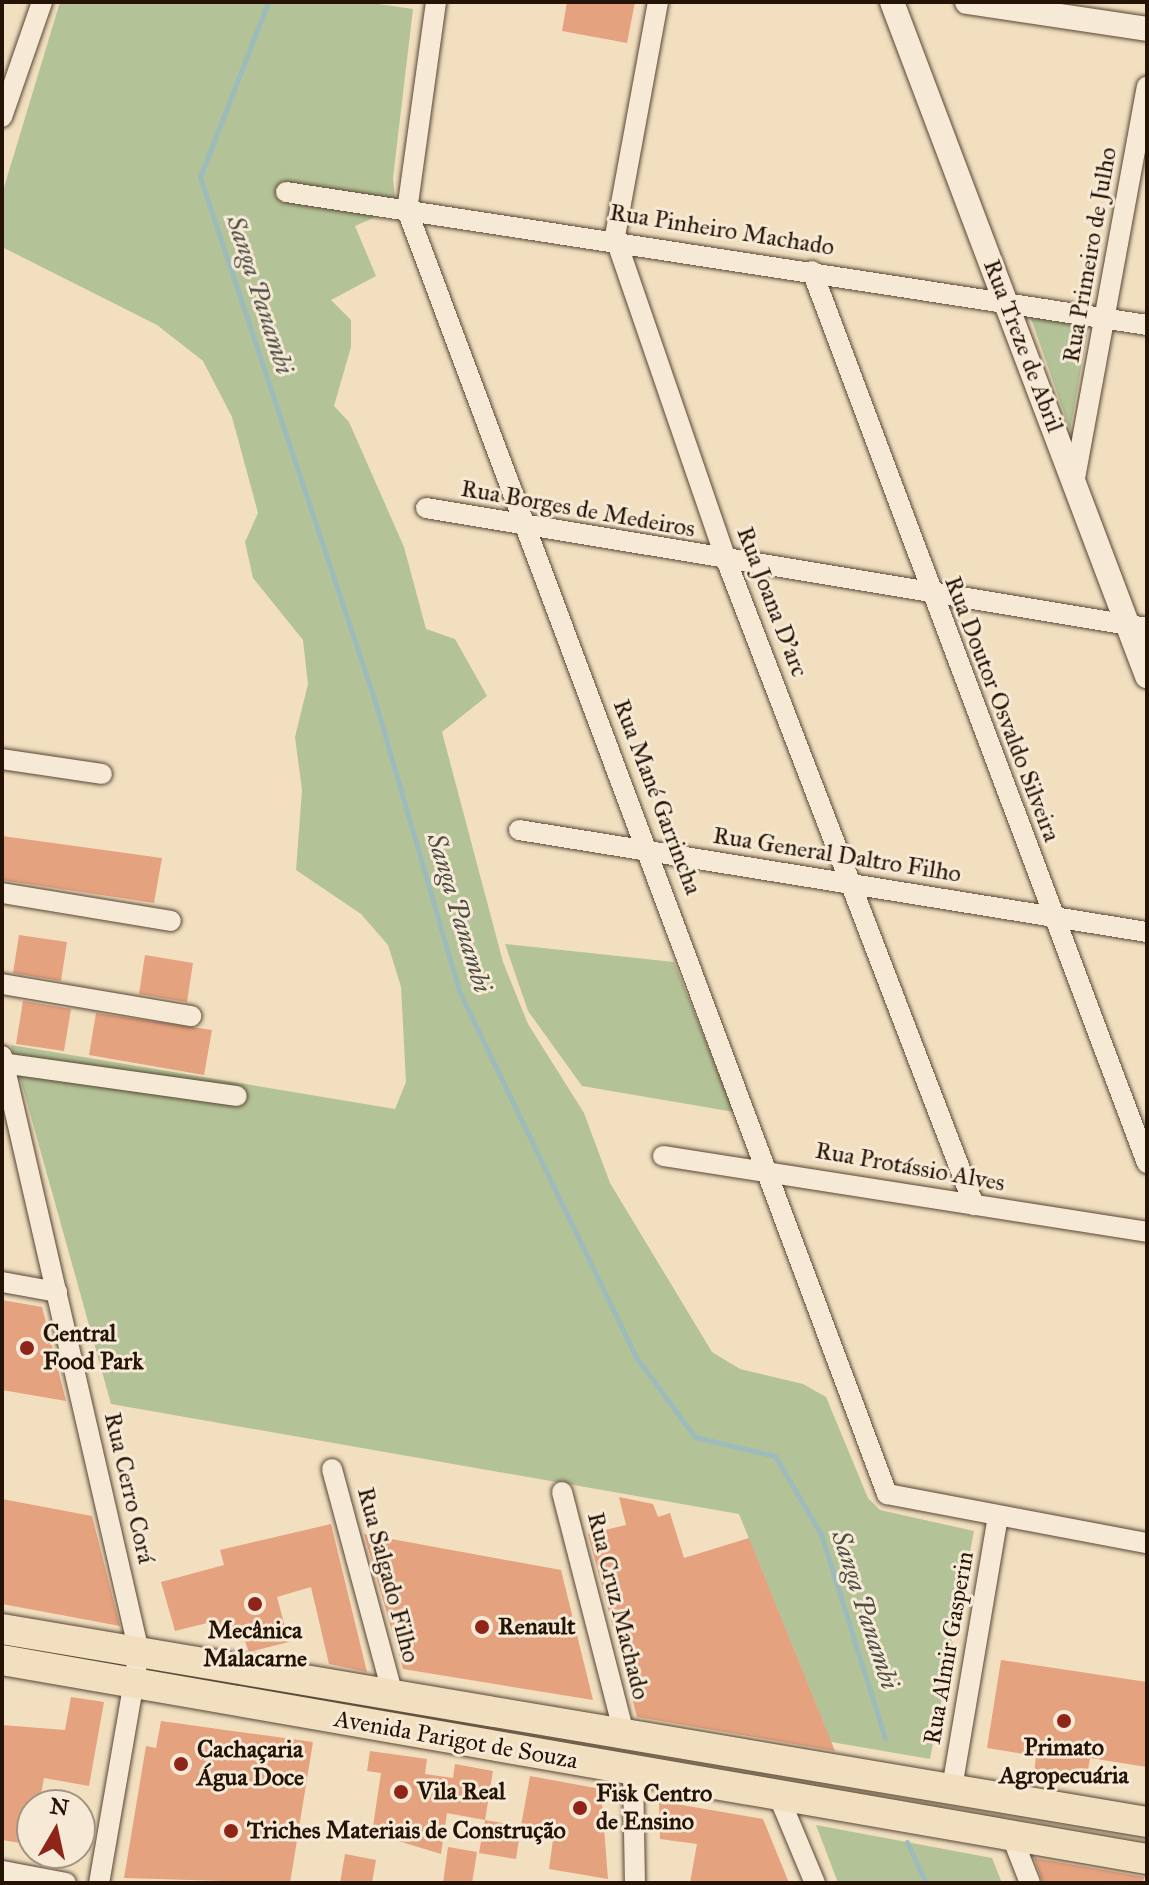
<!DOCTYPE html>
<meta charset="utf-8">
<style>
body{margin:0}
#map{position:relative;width:1149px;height:1885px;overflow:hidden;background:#f1dfc0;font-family:"IM FELL Great Primer",serif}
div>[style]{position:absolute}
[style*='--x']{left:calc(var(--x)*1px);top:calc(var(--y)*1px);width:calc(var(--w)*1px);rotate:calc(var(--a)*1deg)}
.green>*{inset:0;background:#b4c397}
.stream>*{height:5px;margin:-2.5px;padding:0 2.5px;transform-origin:2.5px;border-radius:2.5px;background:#9cbbba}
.building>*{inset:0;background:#e5a27f}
.roads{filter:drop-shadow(0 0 2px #584634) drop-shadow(0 0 2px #584634)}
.minor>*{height:20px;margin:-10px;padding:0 10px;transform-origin:10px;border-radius:10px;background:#f6ead6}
.tertiary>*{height:24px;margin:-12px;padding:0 12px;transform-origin:12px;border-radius:12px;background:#f6ead6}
.primary>*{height:30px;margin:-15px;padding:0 15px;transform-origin:15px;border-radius:15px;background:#f1dfc0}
.dots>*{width:22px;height:22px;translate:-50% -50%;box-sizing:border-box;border:4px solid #f6ead6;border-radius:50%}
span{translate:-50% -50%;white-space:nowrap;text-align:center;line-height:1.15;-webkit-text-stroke:6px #f6ead6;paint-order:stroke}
.street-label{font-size:24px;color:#251305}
.poi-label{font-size:24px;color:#251305;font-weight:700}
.left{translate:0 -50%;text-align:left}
.water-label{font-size:26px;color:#4f4e44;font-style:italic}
.frame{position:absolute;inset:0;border:4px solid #251305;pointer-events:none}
.north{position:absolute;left:16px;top:1789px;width:80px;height:80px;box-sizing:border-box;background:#f6ead6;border:2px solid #a29482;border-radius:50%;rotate:9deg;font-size:22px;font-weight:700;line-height:32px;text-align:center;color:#251305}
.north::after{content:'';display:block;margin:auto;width:28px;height:36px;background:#8f2418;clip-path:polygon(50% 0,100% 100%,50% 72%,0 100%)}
</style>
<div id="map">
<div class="green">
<div style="clip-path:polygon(60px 2px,365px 2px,413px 9px,393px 178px,396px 208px,355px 226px,376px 276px,331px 300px,351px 320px,351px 347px,334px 406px,349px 422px,404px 547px,426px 629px,455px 639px,487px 696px,442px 732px,503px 962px,528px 1024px,584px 1113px,610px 1183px,712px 1352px,740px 1369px,803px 1384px,826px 1397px,868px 1498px,880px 1510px,974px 1531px,930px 1759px,831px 1742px,739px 1514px,111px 1404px,11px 1045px,395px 1109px,406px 1082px,401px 987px,388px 945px,361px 914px,296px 870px,302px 790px,295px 737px,308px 684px,303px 640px,253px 578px,245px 542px,258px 513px,232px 417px,203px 361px,157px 325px,2px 247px,2px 194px)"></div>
<div style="clip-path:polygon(1027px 307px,1090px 319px,1070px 430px,1041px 347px)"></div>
<div style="clip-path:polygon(505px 944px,674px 962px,734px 1112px,582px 1086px,528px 1011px)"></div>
<div style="clip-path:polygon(816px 1825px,992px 1858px,1002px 1883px,838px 1883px)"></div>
</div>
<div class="stream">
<div style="--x:268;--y:2;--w:188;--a:111.2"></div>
<div style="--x:200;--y:177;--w:549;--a:71.53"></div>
<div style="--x:374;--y:698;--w:305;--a:73.8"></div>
<div style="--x:459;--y:991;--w:407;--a:64.2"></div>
<div style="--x:636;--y:1357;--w:99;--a:53.6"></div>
<div style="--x:695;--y:1437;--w:82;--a:13.4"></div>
<div style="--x:775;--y:1456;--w:91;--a:59.5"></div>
<div style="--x:821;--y:1534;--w:214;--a:72.6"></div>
<div style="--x:907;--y:1842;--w:45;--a:65.1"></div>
</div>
<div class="building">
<div style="clip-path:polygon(567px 2px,635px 2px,627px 43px,562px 31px)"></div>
<div style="clip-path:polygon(2px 836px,162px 858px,154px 903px,2px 880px)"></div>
<div style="clip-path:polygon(19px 935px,67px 942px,61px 981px,13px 973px)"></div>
<div style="clip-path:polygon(145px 955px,193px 963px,187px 1002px,139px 994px)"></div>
<div style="clip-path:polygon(23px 1001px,71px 1009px,64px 1051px,16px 1044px)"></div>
<div style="clip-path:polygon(96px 1013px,212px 1030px,204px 1075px,89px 1055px)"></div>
<div style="clip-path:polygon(2px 1300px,42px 1307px,66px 1401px,2px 1390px)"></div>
<div style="clip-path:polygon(619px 1497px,653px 1504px,658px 1517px,670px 1513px,684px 1558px,749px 1538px,835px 1751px,637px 1717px,588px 1534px,626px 1525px)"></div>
<div style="clip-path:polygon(2px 1499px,92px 1516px,120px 1626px,2px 1604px)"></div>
<div style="clip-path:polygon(331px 1524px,367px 1672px,329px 1664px,311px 1587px,277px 1597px,289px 1642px,249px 1652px,242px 1633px,216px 1640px,211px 1622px,175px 1631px,161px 1582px,224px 1565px,220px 1550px)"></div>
<div style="clip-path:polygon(364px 1534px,561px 1570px,593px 1700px,403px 1669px)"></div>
<div style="clip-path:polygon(1001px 1660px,1147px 1682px,1147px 1767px,1090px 1758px,1086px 1782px,1034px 1774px,1036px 1756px,987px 1748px)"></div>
<div style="clip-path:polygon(71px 1697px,104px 1702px,89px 1786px,44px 1778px,39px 1805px,32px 1805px,32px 1845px,2px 1840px,2px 1725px,65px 1730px)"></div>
<div style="clip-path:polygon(161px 1721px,313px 1742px,290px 1883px,124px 1878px,146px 1746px,156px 1748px)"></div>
<div style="clip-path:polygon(370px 1751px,427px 1759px,425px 1774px,453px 1778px,455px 1764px,493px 1771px,485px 1820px,447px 1813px,441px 1854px,372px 1833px,381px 1773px,367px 1771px)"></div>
<div style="clip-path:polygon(530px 1776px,601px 1789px,608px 1879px,549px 1869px,554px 1832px,521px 1826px)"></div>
<div style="clip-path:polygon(659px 1801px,763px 1819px,789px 1883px,690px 1883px,697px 1844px,660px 1839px)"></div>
<div style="clip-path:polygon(485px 1820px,521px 1826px,516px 1859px,479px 1853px)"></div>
<div style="clip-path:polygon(448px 1847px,477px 1852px,472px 1883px,443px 1883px)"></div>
<div style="clip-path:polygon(345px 1854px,376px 1860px,372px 1883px,340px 1883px)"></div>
<div style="clip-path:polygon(1034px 1858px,1144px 1877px,1143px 1883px,1043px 1883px)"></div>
</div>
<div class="roads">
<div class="minor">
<div style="--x:436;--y:2;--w:210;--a:97.9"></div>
<div style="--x:407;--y:210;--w:1371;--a:69.5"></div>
<div style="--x:887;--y:1494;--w:265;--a:10.7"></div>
<div style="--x:658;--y:2;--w:239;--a:100.4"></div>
<div style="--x:615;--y:237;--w:344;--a:71"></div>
<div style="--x:727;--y:562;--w:689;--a:68.99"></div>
<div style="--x:2;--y:117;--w:122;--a:-70.8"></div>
<div style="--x:286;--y:192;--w:871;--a:8.78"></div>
<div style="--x:812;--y:271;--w:953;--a:69.42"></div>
<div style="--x:1075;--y:478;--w:398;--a:-79.6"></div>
<div style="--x:426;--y:508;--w:731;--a:9.45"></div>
<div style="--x:2;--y:759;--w:101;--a:8.5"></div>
<div style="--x:519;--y:830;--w:636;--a:9.23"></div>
<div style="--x:2;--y:893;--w:171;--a:9.4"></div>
<div style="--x:2;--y:984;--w:192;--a:9.6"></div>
<div style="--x:2;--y:1056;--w:612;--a:77.05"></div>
<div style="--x:139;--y:1652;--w:234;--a:99.8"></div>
<div style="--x:2;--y:1063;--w:237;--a:8"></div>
<div style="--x:663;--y:1156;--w:490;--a:8.9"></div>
<div style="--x:2;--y:1282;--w:56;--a:10.3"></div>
<div style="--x:332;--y:1469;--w:234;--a:74.9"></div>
<div style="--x:562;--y:1492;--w:250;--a:75.6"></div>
<div style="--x:633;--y:1771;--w:112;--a:89"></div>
<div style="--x:952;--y:1788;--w:276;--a:-80.4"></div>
<div style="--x:779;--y:1797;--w:93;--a:67.3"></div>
<div style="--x:1012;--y:1837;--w:49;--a:68.6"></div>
<div style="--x:2;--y:1871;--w:65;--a:10.6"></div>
</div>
<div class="tertiary">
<div style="--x:892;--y:2;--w:721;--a:69.28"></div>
<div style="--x:967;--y:2;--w:182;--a:8.5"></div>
</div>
<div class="primary">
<div style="--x:2;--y:1629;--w:1161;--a:9.57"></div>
<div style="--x:2;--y:1660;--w:1162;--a:9.86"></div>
</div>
</div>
<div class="dots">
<div style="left:27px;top:1348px;background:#8f2418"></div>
<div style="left:255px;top:1604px;background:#8f2418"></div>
<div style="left:482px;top:1627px;background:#8f2418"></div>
<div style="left:1064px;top:1721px;background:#8f2418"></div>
<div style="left:181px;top:1764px;background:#8f2418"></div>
<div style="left:401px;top:1792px;background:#8f2418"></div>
<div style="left:580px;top:1808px;background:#8f2418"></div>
<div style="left:231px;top:1831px;background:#8f2418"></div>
</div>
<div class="street-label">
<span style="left:722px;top:230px;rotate:9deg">Rua Pinheiro Machado</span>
<span style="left:1090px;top:255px;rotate:-80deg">Rua Primeiro de Julho</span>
<span style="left:1023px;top:346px;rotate:69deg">Rua Treze de Abril</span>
<span style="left:578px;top:509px;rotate:10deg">Rua Borges de Medeiros</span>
<span style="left:772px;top:602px;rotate:69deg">Rua Joana D'arc</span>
<span style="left:1002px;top:709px;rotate:69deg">Rua Doutor Osvaldo Silveira</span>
<span style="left:657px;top:797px;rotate:69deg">Rua Mané Garrincha</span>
<span style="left:837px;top:855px;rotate:9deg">Rua General Daltro Filho</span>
<span style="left:910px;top:1167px;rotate:10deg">Rua Protássio Alves</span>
<span style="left:129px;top:1488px;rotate:77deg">Rua Cerro Corá</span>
<span style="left:388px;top:1575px;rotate:75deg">Rua Salgado Filho</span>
<span style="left:618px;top:1606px;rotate:76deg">Rua Cruz Machado</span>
<span style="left:949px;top:1648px;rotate:-80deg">Rua Almir Gasperin</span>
<span style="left:456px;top:1740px;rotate:10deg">Avenida Parigot de Souza</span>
</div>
<div class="poi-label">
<span class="left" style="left:43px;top:1348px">Central<br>Food Park</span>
<span class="left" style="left:498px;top:1627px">Renault</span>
<span style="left:255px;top:1645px">Mecânica<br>Malacarne</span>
<span style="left:1064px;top:1762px">Primato<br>Agropecuária</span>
<span class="left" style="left:197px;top:1764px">Cachaçaria<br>Água Doce</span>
<span class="left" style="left:417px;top:1792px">Vila Real</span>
<span class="left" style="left:596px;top:1808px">Fisk Centro<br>de Ensino</span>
<span class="left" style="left:247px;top:1831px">Triches Materiais de Construção</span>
</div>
<div class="water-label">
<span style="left:260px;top:295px;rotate:72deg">Sanga Panambi</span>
<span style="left:459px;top:913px;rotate:73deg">Sanga Panambi</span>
<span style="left:865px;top:1610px;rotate:72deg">Sanga Panambi</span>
</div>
<div class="frame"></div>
<div class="north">N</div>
</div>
